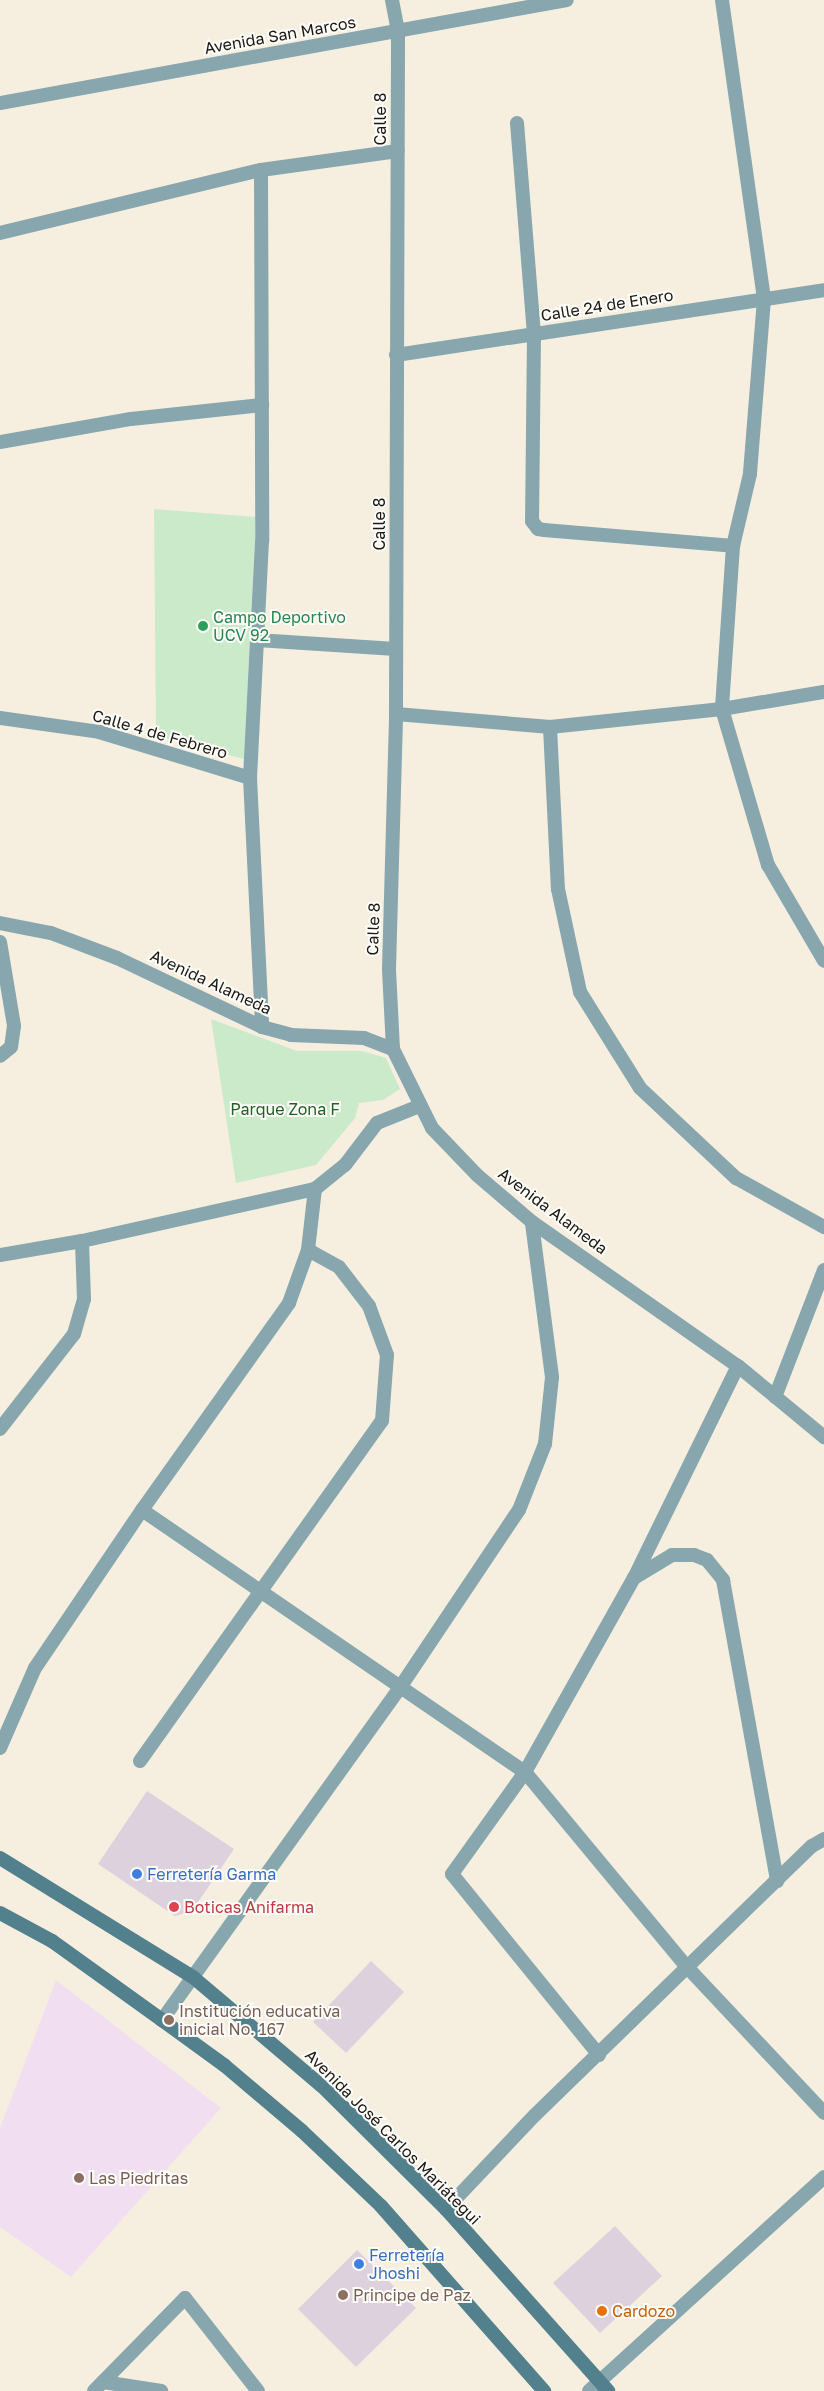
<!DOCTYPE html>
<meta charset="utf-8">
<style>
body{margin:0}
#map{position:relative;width:824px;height:2391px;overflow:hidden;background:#f6efe0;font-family:"Golos Text",sans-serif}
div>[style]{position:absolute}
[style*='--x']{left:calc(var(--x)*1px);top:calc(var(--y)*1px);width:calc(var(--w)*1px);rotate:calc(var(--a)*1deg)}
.education>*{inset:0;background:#f1dff1}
.green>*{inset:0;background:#cbeaca}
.building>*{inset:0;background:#ddd1dd}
.minor>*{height:14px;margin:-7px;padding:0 7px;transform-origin:7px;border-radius:7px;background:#87a6ae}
.tertiary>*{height:14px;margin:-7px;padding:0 7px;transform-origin:7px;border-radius:7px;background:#87a6ae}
.secondary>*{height:14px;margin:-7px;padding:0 7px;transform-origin:7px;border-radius:7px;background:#52818d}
.dots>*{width:14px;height:14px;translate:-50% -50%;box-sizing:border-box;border:2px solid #fefdfa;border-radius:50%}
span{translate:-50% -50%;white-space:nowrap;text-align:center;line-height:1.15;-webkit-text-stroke:4px #fefdfa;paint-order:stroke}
.street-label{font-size:16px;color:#1b1913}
.leisure-label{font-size:16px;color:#27864d}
.left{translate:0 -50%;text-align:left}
.park-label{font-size:16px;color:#225f25}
.shop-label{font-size:16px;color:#366cbe}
.health-label{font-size:16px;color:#be3a42}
.education-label{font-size:16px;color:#785e54}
.food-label{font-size:16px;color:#c56008}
</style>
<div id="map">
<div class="education">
<div style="clip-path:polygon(56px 1980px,221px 2108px,71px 2277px,0 2227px,0 2128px)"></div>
</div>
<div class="green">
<div style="clip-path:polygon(154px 509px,256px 517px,244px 759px,156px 736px)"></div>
<div style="clip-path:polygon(211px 1019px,297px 1051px,362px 1051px,386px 1058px,400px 1089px,383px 1100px,359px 1103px,355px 1118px,316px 1165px,236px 1183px)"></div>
</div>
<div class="building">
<div style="clip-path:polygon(147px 1791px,234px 1849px,192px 1911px,175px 1916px,98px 1864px)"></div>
<div style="clip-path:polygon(371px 1961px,404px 1992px,346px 2053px,313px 2022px)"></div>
<div style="clip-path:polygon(615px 2226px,662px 2276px,600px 2333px,553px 2283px)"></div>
<div style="clip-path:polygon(357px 2250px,416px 2308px,356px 2367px,298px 2309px)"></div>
</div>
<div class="minor">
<div style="--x:722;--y:0;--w:302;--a:82"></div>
<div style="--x:764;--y:299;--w:176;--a:94.6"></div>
<div style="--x:750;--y:474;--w:74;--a:103.3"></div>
<div style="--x:733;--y:546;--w:163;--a:93.9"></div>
<div style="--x:722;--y:709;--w:163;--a:73.6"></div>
<div style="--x:768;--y:865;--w:111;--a:59.7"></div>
<div style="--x:517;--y:123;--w:212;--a:85.4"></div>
<div style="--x:534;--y:334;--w:187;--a:90.6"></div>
<div style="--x:532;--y:521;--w:10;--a:53"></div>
<div style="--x:538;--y:529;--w:6;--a:9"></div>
<div style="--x:544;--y:530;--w:190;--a:4.8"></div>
<div style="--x:261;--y:170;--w:371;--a:89.8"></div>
<div style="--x:262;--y:541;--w:237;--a:92.9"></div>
<div style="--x:250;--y:778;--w:249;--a:87.2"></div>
<div style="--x:0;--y:233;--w:268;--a:-13.6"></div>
<div style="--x:261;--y:170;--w:138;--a:-7.9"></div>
<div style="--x:396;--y:355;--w:433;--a:-8.6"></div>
<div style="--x:0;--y:442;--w:133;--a:-10"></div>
<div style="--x:131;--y:419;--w:132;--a:-6.1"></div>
<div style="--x:257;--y:640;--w:139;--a:3.7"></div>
<div style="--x:396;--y:714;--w:155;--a:4.8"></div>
<div style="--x:550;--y:727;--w:173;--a:-6"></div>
<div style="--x:722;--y:709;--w:103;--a:-9.5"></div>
<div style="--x:0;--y:718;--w:100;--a:8"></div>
<div style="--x:99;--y:732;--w:158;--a:16.9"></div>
<div style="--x:550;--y:727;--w:162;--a:87.2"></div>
<div style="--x:558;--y:889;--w:105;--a:77.9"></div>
<div style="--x:580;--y:992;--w:113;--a:58"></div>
<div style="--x:640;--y:1088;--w:132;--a:43.2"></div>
<div style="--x:736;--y:1178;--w:101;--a:29.1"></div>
<div style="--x:0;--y:923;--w:52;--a:11.1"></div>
<div style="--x:51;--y:933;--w:71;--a:20.7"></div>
<div style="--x:117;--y:958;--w:161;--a:25.4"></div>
<div style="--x:262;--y:1027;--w:30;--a:15"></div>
<div style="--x:291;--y:1035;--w:73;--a:2.4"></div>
<div style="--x:364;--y:1038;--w:31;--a:21"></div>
<div style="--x:0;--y:942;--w:85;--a:80.5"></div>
<div style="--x:14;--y:1026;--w:21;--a:98"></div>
<div style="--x:11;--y:1047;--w:14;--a:141"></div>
<div style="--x:532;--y:1222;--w:251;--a:35"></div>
<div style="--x:738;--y:1366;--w:112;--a:39.5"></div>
<div style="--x:0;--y:1255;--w:83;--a:-9.7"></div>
<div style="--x:82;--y:1241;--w:239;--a:-12.6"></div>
<div style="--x:315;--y:1189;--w:38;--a:-39"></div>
<div style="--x:345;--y:1165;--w:53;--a:-52.7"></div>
<div style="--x:377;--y:1123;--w:45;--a:-22"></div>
<div style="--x:775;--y:1397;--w:136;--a:-68.9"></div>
<div style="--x:0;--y:1429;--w:120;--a:-52.1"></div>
<div style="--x:74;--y:1334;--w:36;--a:-74"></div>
<div style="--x:84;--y:1299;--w:58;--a:-92"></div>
<div style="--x:142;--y:1510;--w:464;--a:34.4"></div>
<div style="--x:525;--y:1772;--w:255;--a:50.3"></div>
<div style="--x:688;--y:1968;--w:199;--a:46.8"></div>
<div style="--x:634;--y:1578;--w:44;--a:-31.2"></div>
<div style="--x:672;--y:1555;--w:22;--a:0"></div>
<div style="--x:694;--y:1555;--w:14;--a:21"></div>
<div style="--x:707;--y:1560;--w:26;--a:51"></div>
<div style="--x:723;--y:1580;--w:306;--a:79.8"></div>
<div style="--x:0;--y:1748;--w:87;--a:-66.4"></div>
<div style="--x:35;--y:1668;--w:191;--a:-55.9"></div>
<div style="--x:142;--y:1510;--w:254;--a:-54.6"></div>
<div style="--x:289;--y:1303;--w:56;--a:-70.3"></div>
<div style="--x:308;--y:1250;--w:61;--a:-83.5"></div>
<div style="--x:140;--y:1761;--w:417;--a:-54.6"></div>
<div style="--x:382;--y:1421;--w:66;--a:-85.7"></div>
<div style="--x:387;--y:1355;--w:52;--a:-110.2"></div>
<div style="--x:369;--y:1306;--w:49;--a:-127.6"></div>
<div style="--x:339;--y:1267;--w:35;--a:-151"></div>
<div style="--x:599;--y:2055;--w:233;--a:-129.1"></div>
<div style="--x:452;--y:1874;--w:125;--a:-54.4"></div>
<div style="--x:525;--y:1772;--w:223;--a:-60.7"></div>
<div style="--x:634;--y:1578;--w:236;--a:-63.9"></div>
<div style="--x:446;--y:2209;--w:129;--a:-46.6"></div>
<div style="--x:535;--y:2115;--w:386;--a:-44.2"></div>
<div style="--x:812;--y:1846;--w:14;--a:-30"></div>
<div style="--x:103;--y:2382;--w:59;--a:8.8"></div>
<div style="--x:94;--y:2391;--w:130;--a:-45.6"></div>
<div style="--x:185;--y:2298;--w:118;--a:51.9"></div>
<div style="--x:589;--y:2391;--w:318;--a:-42.3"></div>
</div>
<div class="tertiary">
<div style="--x:0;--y:103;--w:576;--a:-10.3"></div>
<div style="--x:162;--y:2020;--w:411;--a:-54.4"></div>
<div style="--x:401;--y:1686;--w:212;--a:-56.2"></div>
<div style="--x:519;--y:1510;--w:71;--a:-68.5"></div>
<div style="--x:545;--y:1444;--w:67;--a:-84"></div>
<div style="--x:552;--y:1377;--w:156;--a:-97.4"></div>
<div style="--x:532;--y:1222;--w:72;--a:-139.5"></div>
<div style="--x:477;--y:1175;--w:65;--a:-133.8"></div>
<div style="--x:432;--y:1128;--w:88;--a:-116.3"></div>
<div style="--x:393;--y:1049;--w:80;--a:-92.9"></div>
<div style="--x:389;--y:969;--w:255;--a:-88.4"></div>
<div style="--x:396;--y:714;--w:683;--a:-89.83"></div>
<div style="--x:398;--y:31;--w:32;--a:-101"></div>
</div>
<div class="secondary">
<div style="--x:0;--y:1858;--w:228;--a:31.7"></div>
<div style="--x:194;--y:1978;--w:167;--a:40.2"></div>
<div style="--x:322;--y:2086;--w:175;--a:44.8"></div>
<div style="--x:446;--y:2209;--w:244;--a:48.3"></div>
<div style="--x:0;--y:1913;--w:59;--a:28.3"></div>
<div style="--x:52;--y:1941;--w:135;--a:35.7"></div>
<div style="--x:162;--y:2020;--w:77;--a:36"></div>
<div style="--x:224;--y:2065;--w:102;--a:40.2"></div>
<div style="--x:302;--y:2131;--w:109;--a:43.5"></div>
<div style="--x:381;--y:2206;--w:247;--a:48.6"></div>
</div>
<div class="dots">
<div style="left:203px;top:626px;background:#2e9e5b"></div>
<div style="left:137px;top:1874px;background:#3f7fe0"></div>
<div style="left:174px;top:1907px;background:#e0444e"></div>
<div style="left:169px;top:2020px;background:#8d6e63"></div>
<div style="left:79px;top:2178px;background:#8d6e63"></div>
<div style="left:359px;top:2264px;background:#3f7fe0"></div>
<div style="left:343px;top:2295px;background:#8d6e63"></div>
<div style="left:602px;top:2311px;background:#e8710a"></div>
</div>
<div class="street-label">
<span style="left:280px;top:35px;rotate:-10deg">Avenida San Marcos</span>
<span style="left:380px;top:119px;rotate:-90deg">Calle 8</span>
<span style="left:607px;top:305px;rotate:-9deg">Calle 24 de Enero</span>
<span style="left:379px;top:524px;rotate:-90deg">Calle 8</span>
<span style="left:160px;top:734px;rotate:16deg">Calle 4 de Febrero</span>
<span style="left:373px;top:929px;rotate:-88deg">Calle 8</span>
<span style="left:211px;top:982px;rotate:25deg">Avenida Alameda</span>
<span style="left:553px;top:1211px;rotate:37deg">Avenida Alameda</span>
<span style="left:393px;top:2137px;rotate:45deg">Avenida José Carlos Mariátegui</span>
</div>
<div class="leisure-label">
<span class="left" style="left:213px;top:626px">Campo Deportivo<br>UCV 92</span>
</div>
<div class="park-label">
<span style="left:285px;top:1109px">Parque Zona F</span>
</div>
<div class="shop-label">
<span class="left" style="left:147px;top:1874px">Ferretería Garma</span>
<span class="left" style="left:369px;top:2264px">Ferretería<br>Jhoshi</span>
</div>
<div class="health-label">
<span class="left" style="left:184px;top:1907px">Boticas Anifarma</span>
</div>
<div class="education-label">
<span class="left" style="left:179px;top:2020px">Institución educativa<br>inicial No. 167</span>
<span class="left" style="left:89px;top:2178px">Las Piedritas</span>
<span class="left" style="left:353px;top:2295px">Principe de Paz</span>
</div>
<div class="food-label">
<span class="left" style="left:612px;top:2311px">Cardozo</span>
</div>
</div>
